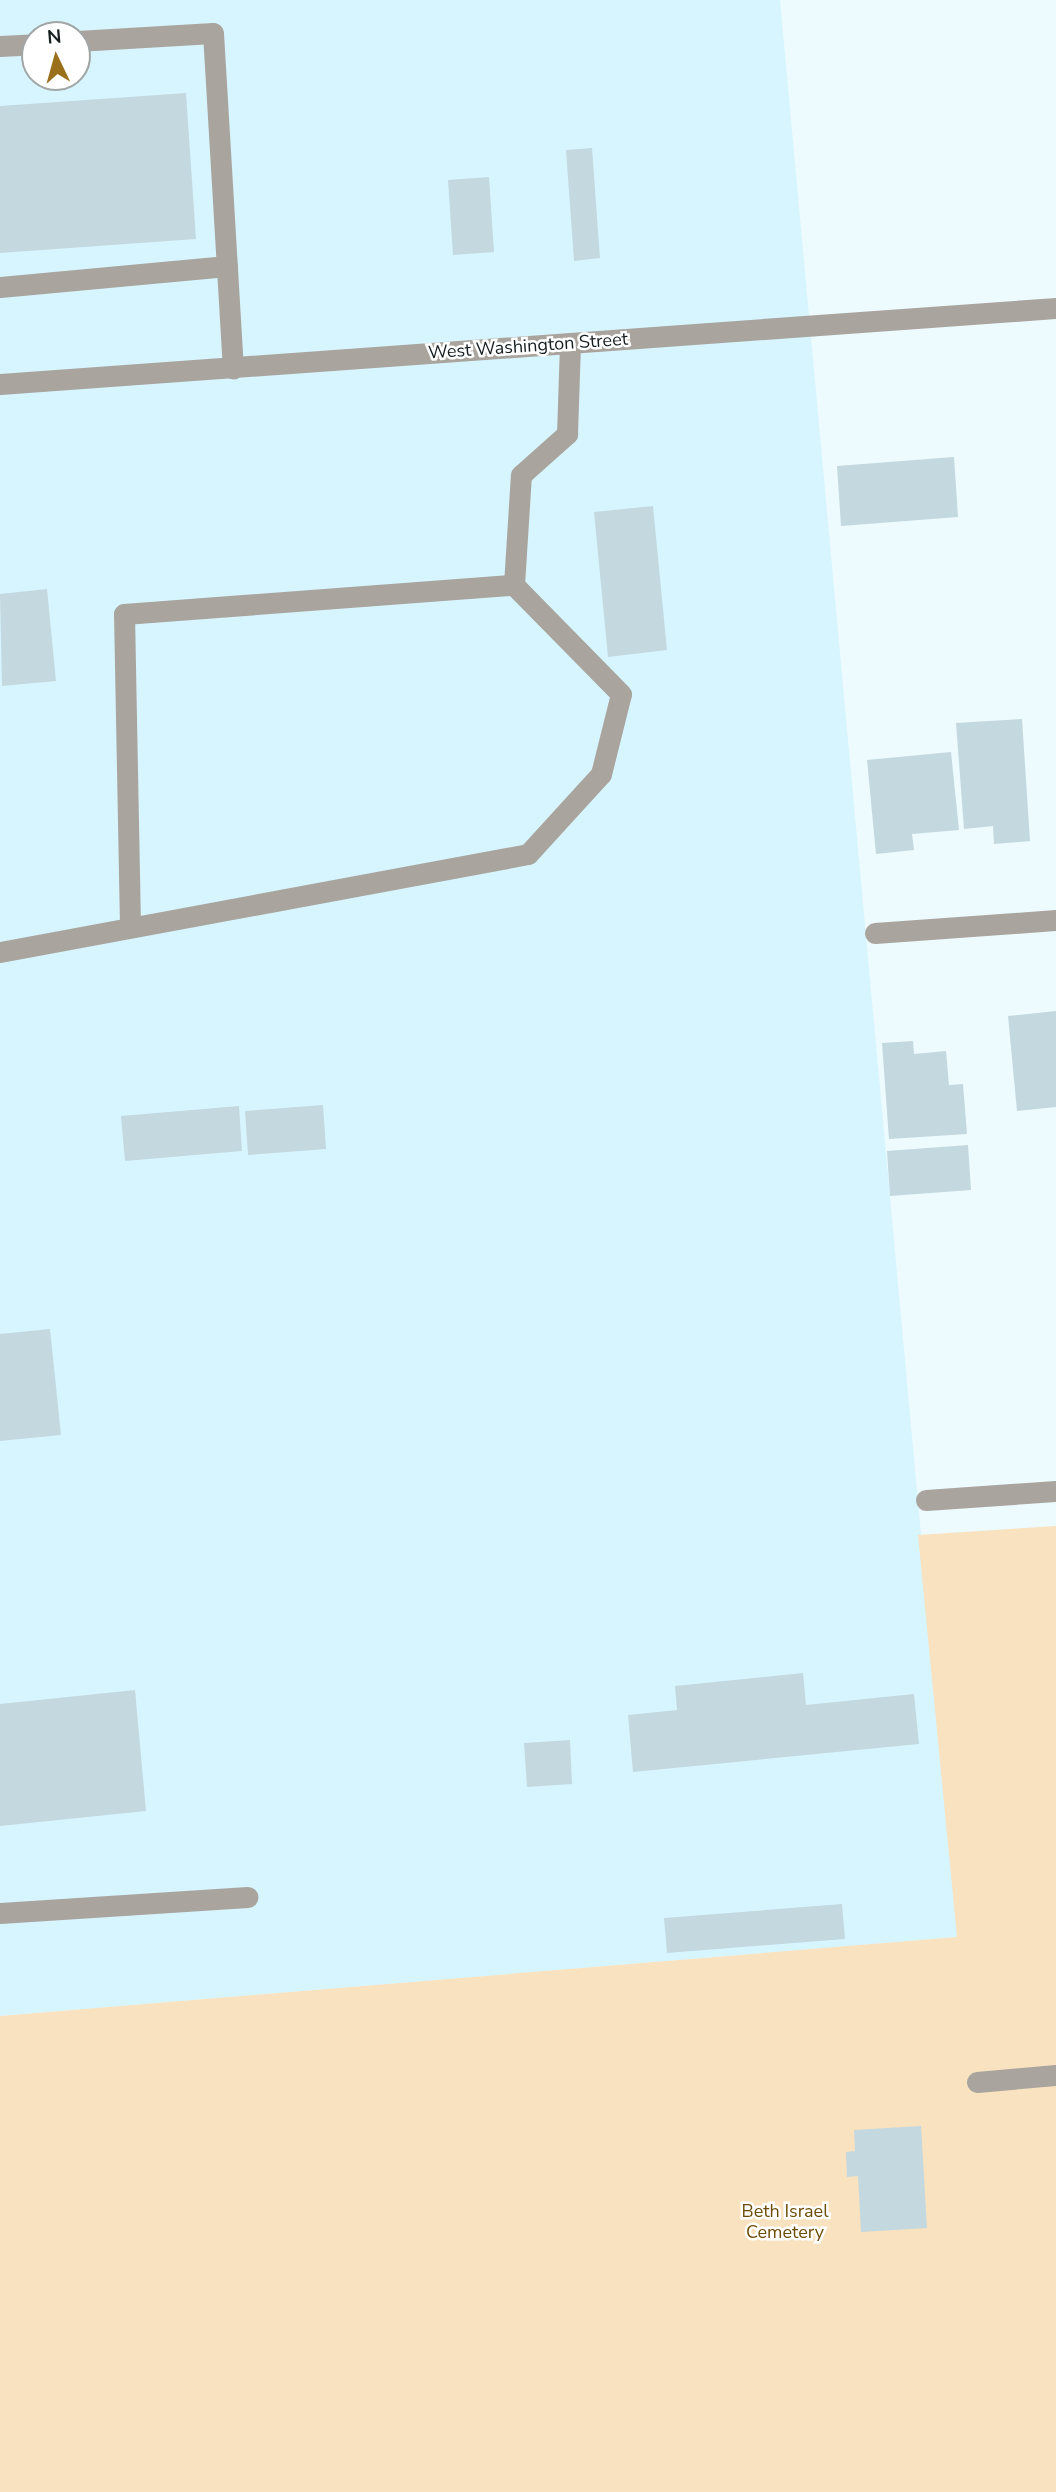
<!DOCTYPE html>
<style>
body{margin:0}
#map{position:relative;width:1056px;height:2492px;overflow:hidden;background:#edfafe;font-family:"Nunito Sans",sans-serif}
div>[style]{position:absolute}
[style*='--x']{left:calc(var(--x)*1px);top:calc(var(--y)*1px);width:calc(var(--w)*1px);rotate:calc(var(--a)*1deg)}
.built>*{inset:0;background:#d7f5ff}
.green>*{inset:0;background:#f8e2bf}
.building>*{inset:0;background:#c4d8df}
.minor>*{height:21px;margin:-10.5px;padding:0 10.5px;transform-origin:10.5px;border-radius:10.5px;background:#a9a59e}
span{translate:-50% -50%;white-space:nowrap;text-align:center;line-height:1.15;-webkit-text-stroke:5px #fff;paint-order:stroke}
.street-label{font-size:18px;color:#161e20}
.park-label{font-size:18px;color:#6d4d06}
.north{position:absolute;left:21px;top:21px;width:70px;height:70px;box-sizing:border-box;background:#fff;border:2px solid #a2a5a6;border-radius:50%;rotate:355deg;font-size:19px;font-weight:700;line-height:28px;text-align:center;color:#161e20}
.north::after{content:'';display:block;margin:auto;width:24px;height:32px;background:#9a701d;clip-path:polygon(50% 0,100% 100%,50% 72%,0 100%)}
</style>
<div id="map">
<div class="built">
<div style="clip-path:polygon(evenodd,0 0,780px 0,958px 1937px,0 2016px,0 0,35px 35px,77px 35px,77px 77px,35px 77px,35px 35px)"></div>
</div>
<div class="green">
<div style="clip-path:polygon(1056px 1526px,1056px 2492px,0 2492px,0 2016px,957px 1937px,918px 1535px)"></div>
</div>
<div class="building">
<div style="clip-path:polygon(186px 93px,196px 239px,0 253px,0 106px)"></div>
<div style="clip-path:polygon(592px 148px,600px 258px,574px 261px,566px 150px)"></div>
<div style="clip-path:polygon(489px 177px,494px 252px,453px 255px,448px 180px)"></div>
<div style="clip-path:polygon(954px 457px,958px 517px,841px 526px,837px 466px)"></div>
<div style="clip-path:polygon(653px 506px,667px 650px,608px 657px,594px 512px)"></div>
<div style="clip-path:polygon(47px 589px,56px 681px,2px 686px,0 594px)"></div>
<div style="clip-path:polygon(1022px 719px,1030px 841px,994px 844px,993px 826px,964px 829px,956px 723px)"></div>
<div style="clip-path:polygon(951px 752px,959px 830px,912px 834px,914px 850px,876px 854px,867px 760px)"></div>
<div style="clip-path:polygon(1056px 1011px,1056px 1107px,1017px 1111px,1008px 1016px)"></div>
<div style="clip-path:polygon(913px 1041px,914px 1054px,946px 1051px,949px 1085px,963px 1084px,967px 1134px,889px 1139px,882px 1043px)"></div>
<div style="clip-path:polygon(323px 1105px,326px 1149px,248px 1155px,245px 1111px)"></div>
<div style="clip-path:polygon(239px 1106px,242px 1151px,125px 1161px,121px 1116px)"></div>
<div style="clip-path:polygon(968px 1145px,971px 1190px,890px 1196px,887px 1151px)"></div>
<div style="clip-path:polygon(50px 1329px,61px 1435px,0 1441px,0 1334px)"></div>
<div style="clip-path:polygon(803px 1673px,806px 1705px,914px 1694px,919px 1744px,633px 1772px,628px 1715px,677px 1710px,675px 1686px)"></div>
<div style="clip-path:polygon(135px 1690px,146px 1811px,0 1826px,0 1704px)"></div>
<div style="clip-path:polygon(570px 1740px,572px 1784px,527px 1787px,524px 1743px)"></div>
<div style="clip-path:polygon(842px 1904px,845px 1939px,667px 1953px,664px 1918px)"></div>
<div style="clip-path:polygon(921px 2126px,927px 2228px,861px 2232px,858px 2176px,847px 2177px,846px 2152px,855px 2151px,854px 2130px)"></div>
</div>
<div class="minor">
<div style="--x:77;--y:41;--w:136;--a:-3.4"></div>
<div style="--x:213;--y:33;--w:336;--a:86.6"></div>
<div style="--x:0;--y:46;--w:35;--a:-3"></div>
<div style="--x:0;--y:287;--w:228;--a:-5.3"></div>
<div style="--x:0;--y:384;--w:1059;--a:-4.12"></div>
<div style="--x:130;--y:926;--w:312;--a:-91.1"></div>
<div style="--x:124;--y:614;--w:391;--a:-4.3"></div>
<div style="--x:514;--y:585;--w:110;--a:-86.4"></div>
<div style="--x:521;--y:475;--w:62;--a:-41.7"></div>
<div style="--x:567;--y:434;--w:91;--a:-88.1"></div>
<div style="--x:875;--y:933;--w:181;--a:-4.1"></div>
<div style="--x:0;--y:952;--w:537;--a:-10.51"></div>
<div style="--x:528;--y:854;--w:108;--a:-47.6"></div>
<div style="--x:601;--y:774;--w:82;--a:-76"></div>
<div style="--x:621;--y:694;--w:153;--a:-134.5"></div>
<div style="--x:926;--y:1500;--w:130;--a:-4"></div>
<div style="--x:0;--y:1913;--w:248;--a:-3.7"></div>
<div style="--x:977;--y:2082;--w:79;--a:-5.1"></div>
</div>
<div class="street-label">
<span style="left:528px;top:346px;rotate:-4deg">West Washington Street</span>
</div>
<div class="park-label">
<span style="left:785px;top:2222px">Beth Israel<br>Cemetery</span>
</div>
<div class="north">N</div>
</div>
